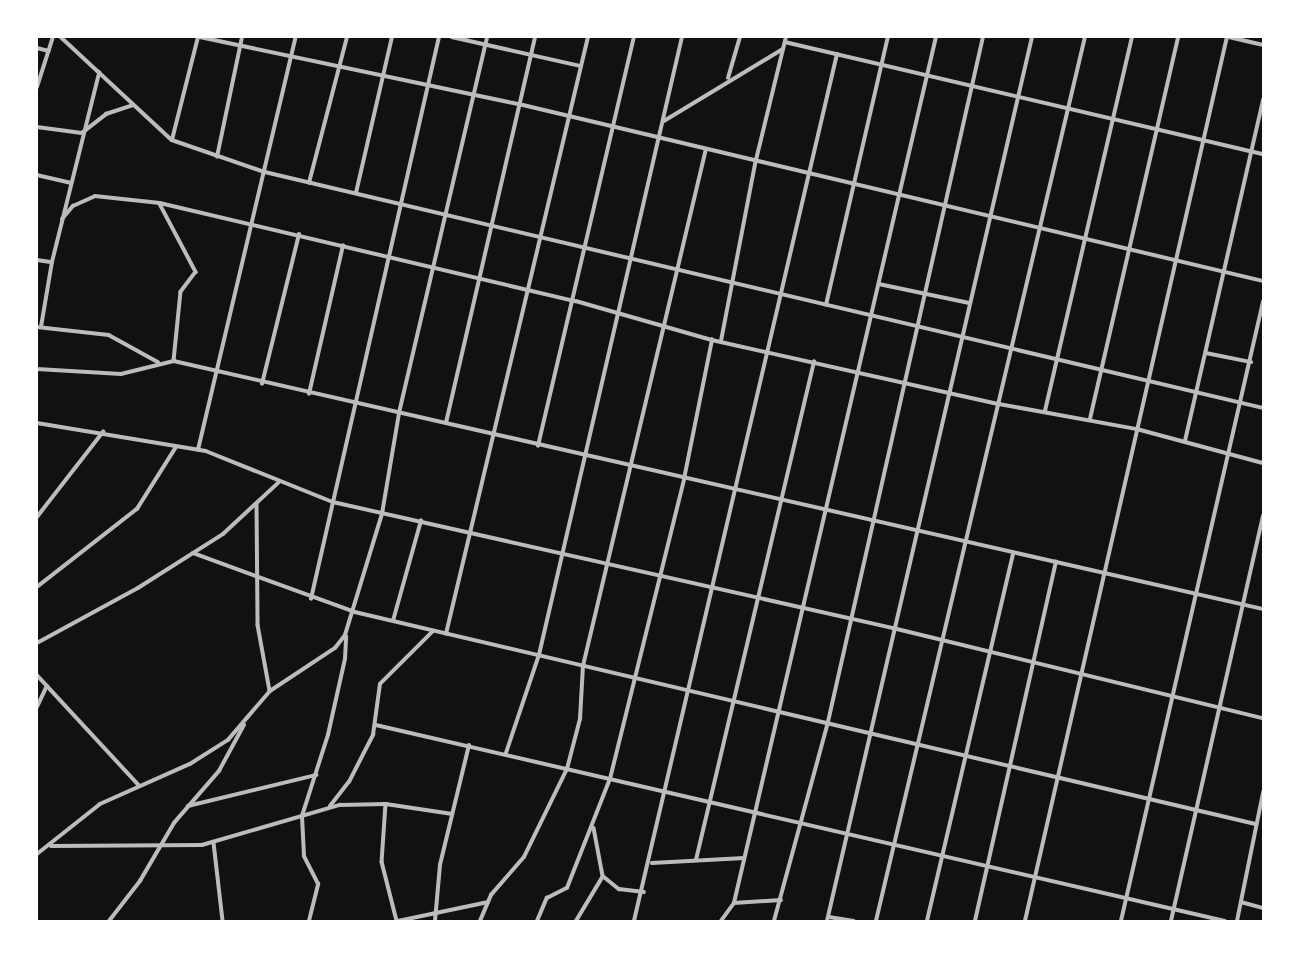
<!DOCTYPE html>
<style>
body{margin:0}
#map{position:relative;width:1300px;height:958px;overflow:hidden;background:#111;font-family:Cabin,sans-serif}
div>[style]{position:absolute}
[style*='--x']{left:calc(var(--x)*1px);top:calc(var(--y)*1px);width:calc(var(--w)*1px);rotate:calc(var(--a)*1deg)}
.minor>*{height:3.5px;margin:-1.75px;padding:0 1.75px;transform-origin:1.75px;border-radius:1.75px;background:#bcbcbc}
span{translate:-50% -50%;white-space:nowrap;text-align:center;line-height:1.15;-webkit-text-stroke:5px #fff;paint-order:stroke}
.frame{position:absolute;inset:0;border:38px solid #fff;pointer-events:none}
</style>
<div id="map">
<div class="minor">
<div style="--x:61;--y:37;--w:151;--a:42.9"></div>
<div style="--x:172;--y:140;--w:98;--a:19"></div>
<div style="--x:265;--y:172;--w:1026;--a:13.3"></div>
<div style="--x:200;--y:37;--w:326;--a:11.9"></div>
<div style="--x:519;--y:104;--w:765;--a:13.38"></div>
<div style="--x:452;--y:37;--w:132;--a:12.7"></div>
<div style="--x:1229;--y:37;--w:35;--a:13"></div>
<div style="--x:785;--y:42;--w:491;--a:13.2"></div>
<div style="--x:37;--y:48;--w:12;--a:14"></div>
<div style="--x:728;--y:78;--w:43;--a:-73.7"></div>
<div style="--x:37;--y:87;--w:52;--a:-72.3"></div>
<div style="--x:664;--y:121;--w:139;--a:-31.2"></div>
<div style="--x:37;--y:127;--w:45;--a:7.6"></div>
<div style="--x:82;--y:133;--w:31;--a:-38"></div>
<div style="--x:106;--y:114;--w:28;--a:-18"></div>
<div style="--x:172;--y:140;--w:106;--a:-75.8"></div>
<div style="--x:217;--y:157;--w:123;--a:-78.2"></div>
<div style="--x:37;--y:175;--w:35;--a:13"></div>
<div style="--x:309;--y:183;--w:151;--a:-75.4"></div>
<div style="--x:356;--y:193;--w:160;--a:-77"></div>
<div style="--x:160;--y:204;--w:77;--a:62.1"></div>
<div style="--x:196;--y:272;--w:25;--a:127"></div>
<div style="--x:181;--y:292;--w:69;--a:95.8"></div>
<div style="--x:62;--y:219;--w:17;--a:-50"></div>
<div style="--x:73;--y:206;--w:24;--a:-24"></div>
<div style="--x:95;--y:196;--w:65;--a:6.1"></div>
<div style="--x:160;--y:203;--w:427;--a:13.3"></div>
<div style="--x:576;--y:301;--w:141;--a:16"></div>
<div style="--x:712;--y:340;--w:294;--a:12.6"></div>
<div style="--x:999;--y:404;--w:140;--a:10.3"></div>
<div style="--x:1137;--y:429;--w:131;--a:15.1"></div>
<div style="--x:37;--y:260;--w:15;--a:8"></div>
<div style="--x:879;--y:284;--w:92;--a:11.9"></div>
<div style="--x:826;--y:305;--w:275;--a:-77"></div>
<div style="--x:37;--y:327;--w:72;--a:6.3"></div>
<div style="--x:109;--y:335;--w:56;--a:28.9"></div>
<div style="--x:41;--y:327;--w:66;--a:-80.4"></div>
<div style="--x:52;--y:262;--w:195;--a:-76"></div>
<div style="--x:721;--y:341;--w:184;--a:-79.1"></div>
<div style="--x:756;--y:160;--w:127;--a:-76.3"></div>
<div style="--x:1206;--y:353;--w:46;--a:11.3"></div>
<div style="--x:37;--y:369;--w:84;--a:3.4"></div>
<div style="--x:121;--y:374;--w:55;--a:-13.8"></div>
<div style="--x:174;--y:361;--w:1117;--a:12.83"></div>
<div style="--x:262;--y:384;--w:154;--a:-76.1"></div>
<div style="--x:309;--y:394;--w:152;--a:-77.1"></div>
<div style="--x:1045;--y:411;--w:384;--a:-76.9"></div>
<div style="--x:1090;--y:419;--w:392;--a:-77"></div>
<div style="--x:37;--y:423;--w:171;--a:9.4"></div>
<div style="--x:206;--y:451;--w:137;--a:21.9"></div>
<div style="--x:333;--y:502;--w:574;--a:12.68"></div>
<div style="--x:893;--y:628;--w:381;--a:13.7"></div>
<div style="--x:446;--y:423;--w:396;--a:-77"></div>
<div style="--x:1185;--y:441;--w:350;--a:-77.1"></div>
<div style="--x:538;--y:446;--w:420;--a:-76.8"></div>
<div style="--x:198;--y:450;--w:424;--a:-76.7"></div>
<div style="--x:257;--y:504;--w:121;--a:89.5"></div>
<div style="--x:258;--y:625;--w:67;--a:79.7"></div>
<div style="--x:37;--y:517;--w:108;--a:-52.2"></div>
<div style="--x:193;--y:553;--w:172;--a:20"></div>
<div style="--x:355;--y:612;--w:926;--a:13.24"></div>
<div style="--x:37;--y:587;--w:127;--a:-38"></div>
<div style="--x:137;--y:509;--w:73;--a:-57.8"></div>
<div style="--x:311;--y:599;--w:576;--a:-77.17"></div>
<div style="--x:393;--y:621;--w:104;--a:-74.4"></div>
<div style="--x:446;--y:634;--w:614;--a:-76.62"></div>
<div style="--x:37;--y:643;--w:115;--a:-28.6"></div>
<div style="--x:138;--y:588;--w:101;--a:-32.4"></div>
<div style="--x:223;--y:534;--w:75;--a:-42.8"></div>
<div style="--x:37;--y:675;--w:150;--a:47.2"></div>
<div style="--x:37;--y:707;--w:23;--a:-65"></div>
<div style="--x:376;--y:725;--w:871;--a:13"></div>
<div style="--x:506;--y:753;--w:103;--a:-71.4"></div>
<div style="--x:539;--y:655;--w:634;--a:-76.97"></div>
<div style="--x:386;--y:804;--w:58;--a:93.9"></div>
<div style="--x:382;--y:862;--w:61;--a:75.7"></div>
<div style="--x:188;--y:806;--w:132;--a:-13.6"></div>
<div style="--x:330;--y:806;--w:31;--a:-52"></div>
<div style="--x:349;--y:782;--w:53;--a:-62.9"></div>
<div style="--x:373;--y:735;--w:51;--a:-82.2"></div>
<div style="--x:380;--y:684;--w:75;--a:-45"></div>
<div style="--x:594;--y:828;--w:49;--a:79.4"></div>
<div style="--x:603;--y:876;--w:21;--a:39"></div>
<div style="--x:619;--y:889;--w:25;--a:7"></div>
<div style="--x:214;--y:843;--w:79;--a:83.4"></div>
<div style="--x:51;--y:846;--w:151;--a:-0.4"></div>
<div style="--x:202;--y:845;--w:144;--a:-16.2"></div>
<div style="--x:340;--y:805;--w:46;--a:-1.2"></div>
<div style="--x:386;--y:804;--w:67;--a:8.6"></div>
<div style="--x:37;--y:854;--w:80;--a:-38.4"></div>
<div style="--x:100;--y:804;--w:98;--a:-24"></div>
<div style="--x:190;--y:764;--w:45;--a:-32.3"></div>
<div style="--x:228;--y:740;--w:65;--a:-49.4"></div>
<div style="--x:270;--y:691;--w:78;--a:-33.5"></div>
<div style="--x:335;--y:648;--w:16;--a:-52"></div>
<div style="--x:345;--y:635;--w:127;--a:-73"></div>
<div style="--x:382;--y:514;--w:102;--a:-80.4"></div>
<div style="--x:399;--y:413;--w:386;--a:-76.8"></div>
<div style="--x:696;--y:860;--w:512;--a:-76.67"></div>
<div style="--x:652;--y:863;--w:92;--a:-3.1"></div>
<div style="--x:1241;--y:902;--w:23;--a:15"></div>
<div style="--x:734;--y:903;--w:47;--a:-3.7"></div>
<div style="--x:829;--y:917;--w:25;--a:9"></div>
<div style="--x:109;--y:921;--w:51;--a:-52.2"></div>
<div style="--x:140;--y:881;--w:67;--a:-59.6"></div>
<div style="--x:174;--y:823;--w:69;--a:-49.1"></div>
<div style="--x:219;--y:771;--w:52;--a:-61.5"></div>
<div style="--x:309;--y:921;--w:38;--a:-76"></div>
<div style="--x:318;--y:884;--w:31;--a:-117"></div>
<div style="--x:304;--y:856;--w:40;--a:-92.9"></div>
<div style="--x:302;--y:816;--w:85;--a:-72.2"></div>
<div style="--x:328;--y:735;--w:78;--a:-77.4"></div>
<div style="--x:345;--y:659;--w:22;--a:-87"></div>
<div style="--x:398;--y:921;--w:92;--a:-11.9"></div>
<div style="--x:435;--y:921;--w:56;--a:-84.9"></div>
<div style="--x:440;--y:865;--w:123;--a:-76.4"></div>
<div style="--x:480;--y:921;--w:28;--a:-67"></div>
<div style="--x:491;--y:895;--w:50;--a:-49"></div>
<div style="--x:524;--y:857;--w:98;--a:-64"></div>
<div style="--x:567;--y:769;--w:52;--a:-75.4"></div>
<div style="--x:580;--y:719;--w:53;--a:-86.8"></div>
<div style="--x:583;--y:666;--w:531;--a:-76.62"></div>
<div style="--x:537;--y:921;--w:25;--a:-67"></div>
<div style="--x:547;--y:898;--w:22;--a:-27"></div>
<div style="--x:567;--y:888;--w:117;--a:-68.5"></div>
<div style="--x:610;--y:779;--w:309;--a:-76.1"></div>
<div style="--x:684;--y:479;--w:142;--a:-78.6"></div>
<div style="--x:576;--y:921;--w:52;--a:-59"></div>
<div style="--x:634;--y:921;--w:890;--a:-76.82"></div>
<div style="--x:721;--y:921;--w:22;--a:-54"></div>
<div style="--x:734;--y:903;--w:889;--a:-76.87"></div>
<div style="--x:774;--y:921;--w:206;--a:-74.8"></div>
<div style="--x:828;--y:722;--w:702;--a:-77.25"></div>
<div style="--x:827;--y:921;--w:907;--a:-76.94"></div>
<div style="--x:876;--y:921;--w:908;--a:-76.7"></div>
<div style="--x:927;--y:921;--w:378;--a:-76.8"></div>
<div style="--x:975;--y:921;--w:368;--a:-77.3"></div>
<div style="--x:1025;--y:921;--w:907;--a:-77.13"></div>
<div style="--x:1121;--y:921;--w:635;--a:-77.08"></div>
<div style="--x:1171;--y:921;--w:415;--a:-77.2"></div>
<div style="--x:1237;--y:921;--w:131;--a:-78.5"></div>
</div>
<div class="frame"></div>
</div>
